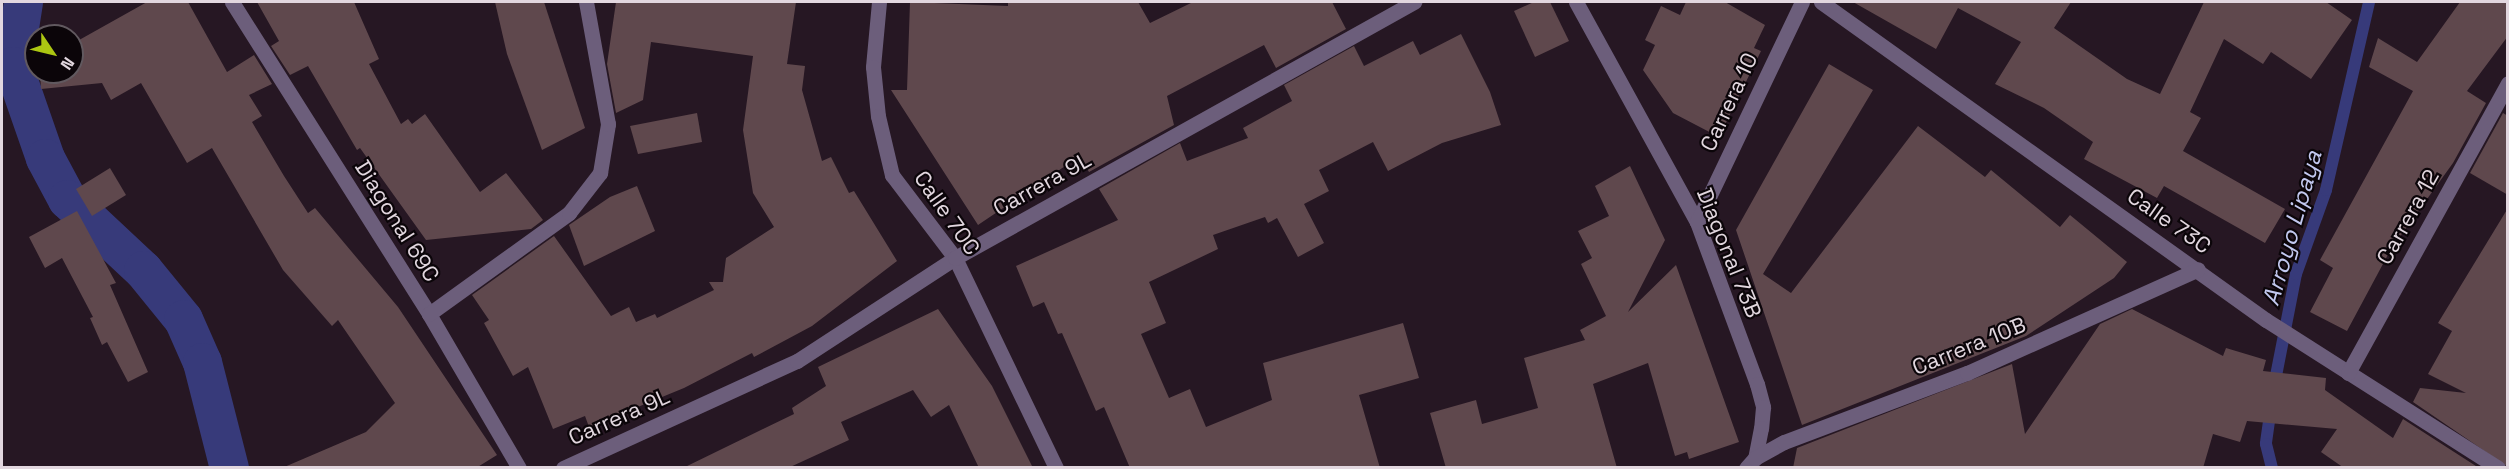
<!DOCTYPE html>
<style>
body{margin:0}
#map{position:relative;width:2509px;height:469px;overflow:hidden;background:#261723;font-family:"Space Grotesk",sans-serif}
div>[style]{position:absolute}
[style*='--x']{left:calc(var(--x)*1px);top:calc(var(--y)*1px);width:calc(var(--w)*1px);rotate:calc(var(--a)*1deg)}
.stream>*{height:12px;margin:-6px;padding:0 6px;transform-origin:6px;border-radius:6px;background:#373a7a}
.canal>*{height:39px;margin:-19.5px;padding:0 19.5px;transform-origin:19.5px;border-radius:19.5px;background:#373a7a}
.building>*{inset:0;background:#5f484d}
.minor>*{height:15px;margin:-7.5px;padding:0 7.5px;transform-origin:7.5px;border-radius:7.5px;background:#6c5e7b}
span{translate:-50% -50%;white-space:nowrap;text-align:center;line-height:1.15;-webkit-text-stroke:4.5px #0b0509;paint-order:stroke}
.street-label{font-size:22px;color:#e2d7df}
.water-label{font-size:24px;color:#c2c8ef;font-style:italic}
.frame{position:absolute;inset:0;border:3px solid #e2d7df;pointer-events:none}
.north{position:absolute;left:24px;top:24px;width:60px;height:60px;box-sizing:border-box;background:#0b0509;border:2px solid #61595f;border-radius:50%;rotate:125deg;font-size:16px;font-weight:700;line-height:24px;text-align:center;color:#e2d7df}
.north::after{content:'';display:block;margin:auto;width:21px;height:27px;background:#acc612;clip-path:polygon(50% 0,100% 100%,50% 72%,0 100%)}
</style>
<div id="map">
<div class="stream">
<div style="--x:2274;--y:386;--w:114;--a:-78.9"></div>
<div style="--x:2296;--y:274;--w:89;--a:-70.3"></div>
<div style="--x:2326;--y:190;--w:193;--a:-77.1"></div>
<div style="--x:2271;--y:407;--w:37;--a:98"></div>
<div style="--x:2266;--y:444;--w:25;--a:76"></div>
</div>
<div class="canal">
<div style="--x:23;--y:2;--w:65;--a:98.9"></div>
<div style="--x:13;--y:66;--w:97;--a:70.8"></div>
<div style="--x:45;--y:158;--w:47;--a:61.8"></div>
<div style="--x:67;--y:199;--w:104;--a:43.1"></div>
<div style="--x:143;--y:270;--w:63;--a:50.8"></div>
<div style="--x:183;--y:319;--w:47;--a:66.2"></div>
<div style="--x:202;--y:362;--w:109;--a:75.7"></div>
</div>
<div class="building">
<div style="clip-path:polygon(147px 2px,188px 2px,227px 72px,254px 55px,272px 84px,249px 95px,262px 116px,252px 122px,284px 176px,308px 213px,315px 208px,398px 307px,497px 455px,476px 468px,282px 468px,366px 432px,395px 403px,338px 320px,332px 326px,283px 270px,212px 148px,187px 163px,141px 83px,111px 100px,102px 83px,41px 89px,40px 72px,72px 72px,72px 44px)"></div>
<div style="clip-path:polygon(257px 2px,354px 2px,379px 59px,369px 64px,401px 124px,408px 119px,412px 124px,425px 114px,480px 192px,506px 173px,543px 220px,531px 229px,426px 240px,360px 148px,357px 150px,308px 66px,290px 75px,271px 46px,279px 41px)"></div>
<div style="clip-path:polygon(495px 2px,544px 2px,585px 128px,542px 150px,507px 54px)"></div>
<div style="clip-path:polygon(616px 2px,796px 2px,787px 64px,805px 66px,802px 90px,822px 161px,831px 157px,849px 193px,854px 191px,897px 261px,812px 326px,754px 357px,752px 353px,684px 388px,589px 427px,585px 416px,553px 429px,528px 367px,513px 376px,484px 323px,489px 320px,472px 295px,554px 236px,611px 316px,629px 307px,636px 322px,655px 314px,657px 318px,714px 290px,709px 282px,723px 282px,726px 258px,774px 227px,753px 193px,743px 130px,753px 56px,651px 42px,643px 100px,616px 113px,607px 64px)"></div>
<div style="clip-path:polygon(910px 2px,1008px 6px,1008px 2px,1138px 2px,1150px 23px,1193px 2px,1332px 2px,1346px 29px,1276px 68px,1264px 45px,1167px 96px,1174px 125px,1089px 172px,1080px 156px,978px 225px,891px 90px,907px 90px)"></div>
<div style="clip-path:polygon(1534px 2px,1550px 2px,1569px 41px,1535px 57px,1514px 11px)"></div>
<div style="clip-path:polygon(1686px 2px,1725px 2px,1765px 25px,1754px 48px,1761px 51px,1719px 137px,1673px 113px,1643px 70px,1655px 45px,1645px 40px,1661px 6px,1680px 15px)"></div>
<div style="clip-path:polygon(1853px 2px,2071px 2px,2054px 28px,2127px 79px,2160px 94px,2204px 2px,2326px 2px,2352px 20px,2311px 79px,2271px 52px,2263px 64px,2224px 39px,2190px 112px,2201px 118px,2183px 151px,2285px 209px,2265px 243px,2164px 186px,2157px 198px,2084px 159px,2093px 142px,2044px 108px,1995px 84px,2021px 42px,1958px 8px,1936px 49px)"></div>
<div style="clip-path:polygon(2460px 2px,2508px 2px,2508px 36px,2467px 91px,2486px 103px,2453px 163px,2391px 249px,2347px 331px,2310px 312px,2333px 268px,2320px 260px,2413px 91px,2369px 67px,2378px 38px,2417px 62px)"></div>
<div style="clip-path:polygon(1461px 34px,1490px 92px,1501px 125px,1442px 143px,1388px 171px,1373px 142px,1319px 170px,1329px 191px,1304px 204px,1324px 243px,1298px 257px,1277px 218px,1268px 223px,1265px 217px,1213px 235px,1218px 249px,1149px 282px,1166px 323px,1141px 334px,1169px 398px,1190px 389px,1206px 427px,1272px 400px,1263px 363px,1403px 323px,1419px 378px,1359px 395px,1380px 468px,1130px 468px,1104px 407px,1096px 411px,1062px 333px,1058px 334px,1044px 302px,1033px 307px,1016px 266px,1118px 220px,1099px 189px,1180px 143px,1187px 161px,1248px 138px,1243px 128px,1292px 101px,1284px 85px,1354px 46px,1364px 66px,1413px 41px,1420px 55px)"></div>
<div style="clip-path:polygon(1829px 64px,1873px 90px,1763px 274px,1791px 293px,1918px 126px,1985px 177px,1991px 170px,2060px 227px,2070px 215px,2127px 262px,2114px 278px,2026px 336px,1802px 425px,1736px 230px)"></div>
<div style="clip-path:polygon(697px 113px,702px 142px,638px 154px,630px 126px)"></div>
<div style="clip-path:polygon(2503px 113px,2508px 116px,2508px 195px,2470px 173px)"></div>
<div style="clip-path:polygon(1630px 166px,1665px 240px,1628px 312px,1676px 265px,1739px 442px,1689px 459px,1687px 452px,1675px 456px,1648px 363px,1593px 384px,1617px 468px,1446px 468px,1430px 413px,1476px 400px,1482px 424px,1538px 408px,1524px 358px,1585px 340px,1580px 330px,1606px 316px,1581px 264px,1592px 258px,1578px 231px,1609px 216px,1595px 186px)"></div>
<div style="clip-path:polygon(110px 168px,126px 195px,92px 216px,76px 189px)"></div>
<div style="clip-path:polygon(637px 186px,655px 231px,584px 266px,569px 225px,610px 197px)"></div>
<div style="clip-path:polygon(2508px 208px,2508px 467px,2413px 402px,2420px 388px,2466px 393px,2428px 374px,2452px 331px,2438px 323px)"></div>
<div style="clip-path:polygon(77px 211px,116px 283px,110px 285px,148px 372px,128px 382px,107px 342px,102px 345px,90px 318px,93px 317px,62px 258px,45px 268px,29px 237px)"></div>
<div style="clip-path:polygon(938px 309px,992px 386px,1033px 468px,979px 468px,949px 405px,931px 417px,913px 390px,841px 422px,849px 440px,788px 468px,683px 468px,794px 414px,792px 408px,826px 386px,818px 367px)"></div>
<div style="clip-path:polygon(2132px 309px,2223px 356px,2226px 348px,2266px 360px,2263px 371px,2326px 378px,2325px 390px,2393px 438px,2403px 419px,2479px 468px,2344px 468px,2321px 452px,2337px 429px,2247px 421px,2240px 442px,2213px 434px,2203px 468px,1793px 468px,1797px 448px,2012px 364px,2025px 434px,2100px 324px)"></div>
</div>
<div class="minor">
<div style="--x:232;--y:2;--w:369;--a:57.7"></div>
<div style="--x:429;--y:314;--w:178;--a:59.7"></div>
<div style="--x:879;--y:2;--w:65;--a:95.3"></div>
<div style="--x:873;--y:67;--w:49;--a:84.2"></div>
<div style="--x:878;--y:116;--w:61;--a:76.7"></div>
<div style="--x:892;--y:175;--w:104;--a:52.8"></div>
<div style="--x:955;--y:258;--w:233;--a:64.3"></div>
<div style="--x:1576;--y:2;--w:251;--a:61.2"></div>
<div style="--x:1697;--y:222;--w:173;--a:69.7"></div>
<div style="--x:1757;--y:384;--w:24;--a:75"></div>
<div style="--x:1763;--y:407;--w:21;--a:95"></div>
<div style="--x:1761;--y:428;--w:31;--a:101"></div>
<div style="--x:1755;--y:458;--w:13;--a:132"></div>
<div style="--x:1821;--y:2;--w:547;--a:35.55"></div>
<div style="--x:2266;--y:320;--w:275;--a:32.5"></div>
<div style="--x:1697;--y:222;--w:244;--a:-64.5"></div>
<div style="--x:429;--y:314;--w:173;--a:-35.8"></div>
<div style="--x:569;--y:213;--w:51;--a:-52.2"></div>
<div style="--x:600;--y:173;--w:50;--a:-80.7"></div>
<div style="--x:608;--y:124;--w:124;--a:-100.2"></div>
<div style="--x:2348;--y:373;--w:331;--a:-61.1"></div>
<div style="--x:1755;--y:458;--w:33;--a:-29"></div>
<div style="--x:1784;--y:442;--w:196;--a:-20.7"></div>
<div style="--x:1967;--y:373;--w:253;--a:-24.2"></div>
<div style="--x:563;--y:468;--w:257;--a:-24.6"></div>
<div style="--x:797;--y:361;--w:189;--a:-33.1"></div>
<div style="--x:955;--y:258;--w:526;--a:-29.15"></div>
</div>
<div class="street-label">
<span style="left:1729px;top:102px;rotate:-65deg">Carrera 10</span>
<span style="left:1042px;top:184px;rotate:-29deg">Carrera 9L</span>
<span style="left:947px;top:213px;rotate:55deg">Calle 70C</span>
<span style="left:2408px;top:217px;rotate:-61deg">Carrera 12</span>
<span style="left:397px;top:221px;rotate:58deg">Diagonal 69C</span>
<span style="left:2169px;top:221px;rotate:35deg">Calle 73C</span>
<span style="left:1729px;top:253px;rotate:68deg">Diagonal 73B</span>
<span style="left:1969px;top:346px;rotate:-22deg">Carrera 10B</span>
<span style="left:619px;top:417px;rotate:-24deg">Carrera 9L</span>
</div>
<div class="water-label">
<span style="left:2292px;top:228px;rotate:-74deg">Arroyo Lipaya</span>
</div>
<div class="frame"></div>
<div class="north">N</div>
</div>
